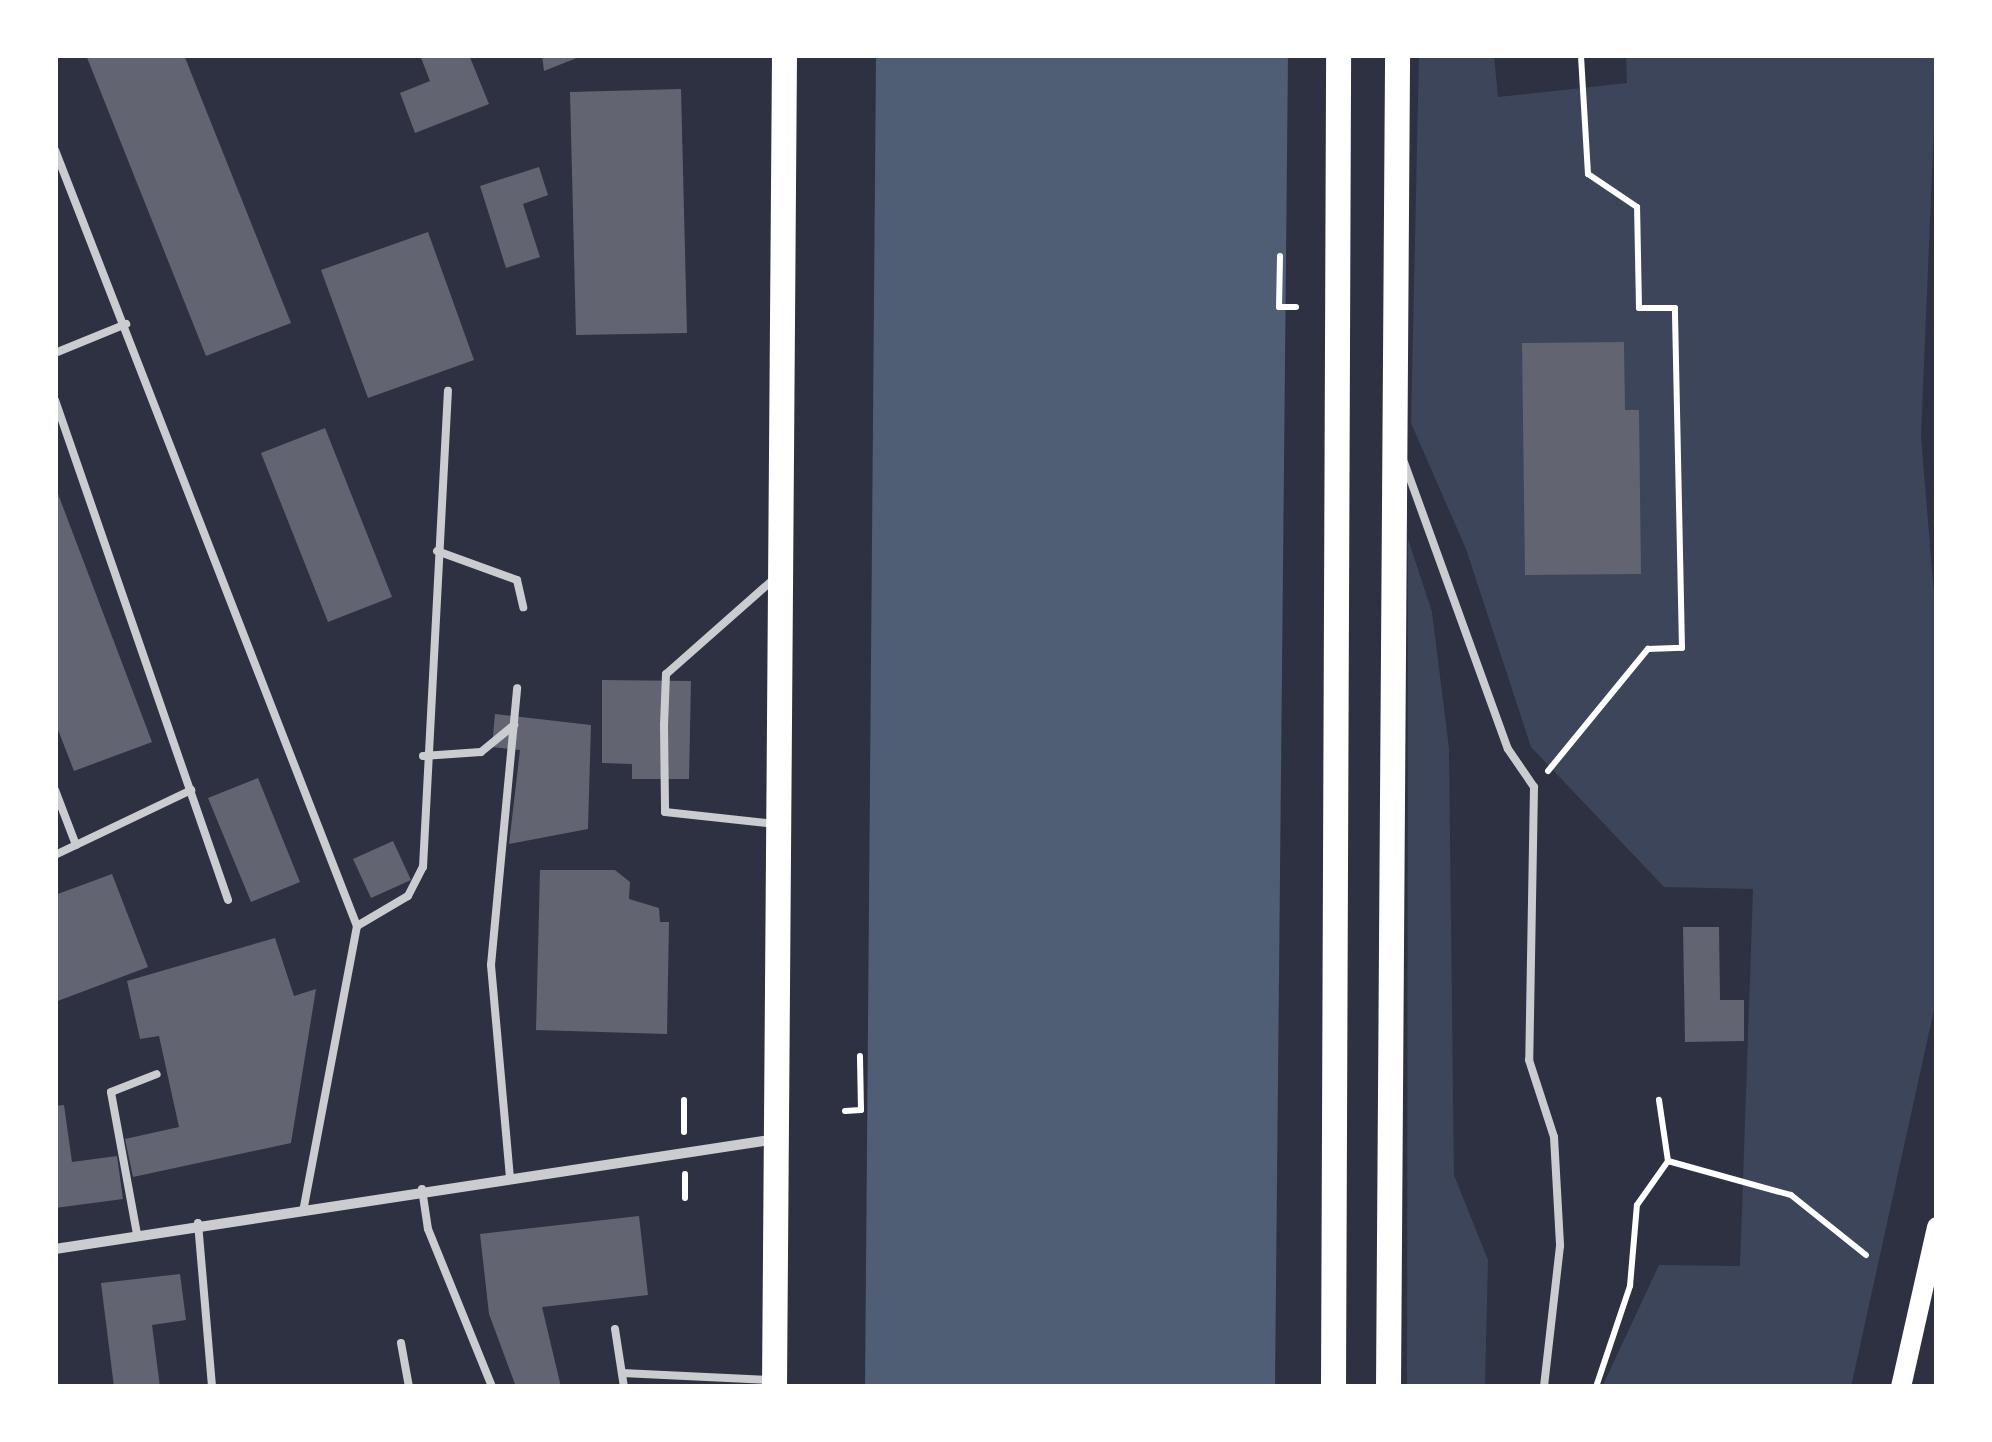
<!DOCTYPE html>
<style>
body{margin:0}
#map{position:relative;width:1992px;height:1442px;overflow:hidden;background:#2d3142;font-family:"PT Sans",sans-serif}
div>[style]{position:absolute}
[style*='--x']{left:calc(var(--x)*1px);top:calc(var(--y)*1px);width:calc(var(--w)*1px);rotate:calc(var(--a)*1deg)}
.green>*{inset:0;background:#3c4559}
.water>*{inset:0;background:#4f5d75}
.building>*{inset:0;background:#626471}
.path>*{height:6px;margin:-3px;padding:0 3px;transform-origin:3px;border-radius:3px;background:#fff}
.service>*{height:8px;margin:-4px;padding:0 4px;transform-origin:4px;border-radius:4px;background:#caccd0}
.minor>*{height:10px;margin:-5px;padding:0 5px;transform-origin:5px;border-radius:5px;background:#caccd0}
.secondary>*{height:20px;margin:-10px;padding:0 10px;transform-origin:10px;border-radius:10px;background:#fff}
.primary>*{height:25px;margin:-12.5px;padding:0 12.5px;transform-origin:12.5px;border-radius:12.5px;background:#fff}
.trunk>*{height:25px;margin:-12.5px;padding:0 12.5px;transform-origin:12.5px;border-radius:12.5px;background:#fff}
span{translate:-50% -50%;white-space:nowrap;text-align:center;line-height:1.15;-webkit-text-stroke:8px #fff;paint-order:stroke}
.frame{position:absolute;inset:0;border:58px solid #fff;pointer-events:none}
</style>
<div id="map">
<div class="green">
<div style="clip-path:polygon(1419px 55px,1494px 55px,1498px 97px,1627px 83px,1626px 55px,1937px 55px,1921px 436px,1937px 631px,1937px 996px,1851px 1387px,1602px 1387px,1659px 1265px,1740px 1266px,1753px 889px,1664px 887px,1531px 747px,1466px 549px,1411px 423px)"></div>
<div style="clip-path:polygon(1408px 539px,1432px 612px,1449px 748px,1454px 1175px,1488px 1260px,1485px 1387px,1407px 1387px)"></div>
</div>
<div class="water">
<div style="clip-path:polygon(876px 55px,1288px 55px,1275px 1387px,865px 1387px)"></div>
</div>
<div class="building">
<div style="clip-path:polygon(86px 55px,184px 55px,291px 323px,206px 356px)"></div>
<div style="clip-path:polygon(420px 55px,469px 55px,489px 104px,415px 133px,400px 93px,430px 81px)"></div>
<div style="clip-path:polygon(542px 55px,584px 55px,544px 71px)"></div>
<div style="clip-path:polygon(681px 89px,687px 333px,576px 335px,570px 92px)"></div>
<div style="clip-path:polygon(539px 167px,548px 195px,523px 204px,540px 257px,506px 268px,480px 186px)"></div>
<div style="clip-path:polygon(428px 232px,474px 360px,368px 398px,321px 270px)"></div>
<div style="clip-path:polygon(1624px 342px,1625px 410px,1639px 410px,1641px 574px,1525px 575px,1522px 343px)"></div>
<div style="clip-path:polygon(325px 428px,392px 597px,328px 622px,261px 453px)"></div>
<div style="clip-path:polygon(55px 486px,152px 742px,74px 771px,55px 722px)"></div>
<div style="clip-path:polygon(602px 680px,691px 681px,689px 779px,632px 779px,632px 764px,602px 763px)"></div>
<div style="clip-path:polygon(495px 714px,591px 725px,588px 829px,509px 844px,520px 750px,492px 747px)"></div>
<div style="clip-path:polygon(258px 778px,300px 882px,251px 902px,208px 798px)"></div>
<div style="clip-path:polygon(393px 841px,411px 880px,371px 898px,353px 859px)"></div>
<div style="clip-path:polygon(540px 870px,615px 870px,630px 882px,629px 899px,659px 908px,660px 922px,669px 922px,667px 1034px,536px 1030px)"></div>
<div style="clip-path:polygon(112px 874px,148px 967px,55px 1002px,55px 895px)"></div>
<div style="clip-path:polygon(1683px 927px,1719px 927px,1720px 1000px,1744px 1000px,1744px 1041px,1685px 1042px)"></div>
<div style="clip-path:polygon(275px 938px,294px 996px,316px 989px,291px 1143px,133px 1177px,125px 1139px,179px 1127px,159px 1036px,140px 1039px,127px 981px)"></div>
<div style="clip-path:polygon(64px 1105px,72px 1162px,117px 1156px,123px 1199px,55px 1208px,55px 1106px)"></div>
<div style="clip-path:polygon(639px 1216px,648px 1295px,542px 1307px,561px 1387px,516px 1387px,489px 1314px,480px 1234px)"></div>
<div style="clip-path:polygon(180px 1274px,186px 1320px,152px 1325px,160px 1387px,114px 1387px,101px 1283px)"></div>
</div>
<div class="path">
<div style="--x:1280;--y:256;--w:51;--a:91.1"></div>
<div style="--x:1279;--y:307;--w:17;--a:0"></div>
<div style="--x:1548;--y:771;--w:158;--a:-50.7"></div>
<div style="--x:1648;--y:649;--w:34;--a:-2"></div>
<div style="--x:1682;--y:648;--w:340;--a:-91.2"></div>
<div style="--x:1675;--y:308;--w:36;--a:180"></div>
<div style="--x:1639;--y:308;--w:101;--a:-91.1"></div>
<div style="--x:1637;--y:207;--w:59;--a:-146"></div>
<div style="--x:1588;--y:174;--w:119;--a:-93.4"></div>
<div style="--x:684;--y:1100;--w:32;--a:90"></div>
<div style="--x:845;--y:1111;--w:16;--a:-4"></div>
<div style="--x:861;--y:1110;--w:54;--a:-91.1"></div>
<div style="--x:1668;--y:1161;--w:128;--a:15.5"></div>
<div style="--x:1791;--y:1195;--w:96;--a:38.7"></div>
<div style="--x:685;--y:1174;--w:24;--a:90"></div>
<div style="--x:1596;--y:1387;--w:107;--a:-71.4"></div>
<div style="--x:1630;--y:1286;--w:81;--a:-85.1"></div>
<div style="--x:1637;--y:1205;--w:54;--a:-54.8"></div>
<div style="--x:1668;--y:1161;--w:62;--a:-98.4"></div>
</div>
<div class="service">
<div style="--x:55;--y:150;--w:833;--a:68.74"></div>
<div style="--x:357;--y:926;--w:286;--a:100.7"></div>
<div style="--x:55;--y:353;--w:77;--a:-22.2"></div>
<div style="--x:55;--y:400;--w:529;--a:70.91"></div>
<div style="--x:1404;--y:462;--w:305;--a:70.1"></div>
<div style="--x:1508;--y:749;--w:46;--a:55.6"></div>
<div style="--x:1534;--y:787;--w:273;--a:91"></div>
<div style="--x:1529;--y:1060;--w:81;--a:72"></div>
<div style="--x:1554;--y:1137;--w:109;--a:86.8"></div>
<div style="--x:1560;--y:1246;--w:142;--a:96.5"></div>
<div style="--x:437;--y:551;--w:85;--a:19.9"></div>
<div style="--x:517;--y:580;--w:28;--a:77"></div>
<div style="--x:775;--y:578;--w:145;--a:138.6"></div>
<div style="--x:666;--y:674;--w:51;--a:92.2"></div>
<div style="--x:664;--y:725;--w:87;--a:89.3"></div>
<div style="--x:665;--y:812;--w:112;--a:6.2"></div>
<div style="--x:423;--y:756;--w:58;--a:-3.9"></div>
<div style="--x:481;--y:752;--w:43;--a:-39.3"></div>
<div style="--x:55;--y:790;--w:59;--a:69.1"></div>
<div style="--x:55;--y:855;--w:151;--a:-25.5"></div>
<div style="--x:357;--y:926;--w:59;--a:-30.5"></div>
<div style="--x:408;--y:896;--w:33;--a:-63"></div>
<div style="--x:423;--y:867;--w:477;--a:-87"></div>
<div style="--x:510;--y:1178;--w:214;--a:-95.1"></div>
<div style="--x:491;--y:965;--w:278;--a:-84.6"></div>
<div style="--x:422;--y:1189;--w:40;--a:81.5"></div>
<div style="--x:428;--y:1229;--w:170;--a:67.9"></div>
<div style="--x:198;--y:1223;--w:165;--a:85.1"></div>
<div style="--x:137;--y:1234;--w:144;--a:-100.4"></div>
<div style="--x:111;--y:1092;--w:49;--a:-21.4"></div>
<div style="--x:615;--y:1329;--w:59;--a:81.2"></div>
<div style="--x:401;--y:1343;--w:45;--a:79.7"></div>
<div style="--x:622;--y:1373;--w:147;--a:2.7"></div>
</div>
<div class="minor">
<div style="--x:55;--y:1249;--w:729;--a:-8.67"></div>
</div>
<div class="secondary">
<div style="--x:1901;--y:1387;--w:164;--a:-77.3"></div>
</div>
<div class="primary">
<div style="--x:774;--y:1387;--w:1332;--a:-89.57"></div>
</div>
<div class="trunk">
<div style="--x:1333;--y:1387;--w:1332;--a:-89.78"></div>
<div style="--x:1388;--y:1387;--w:1332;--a:-89.61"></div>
</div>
<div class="frame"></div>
</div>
